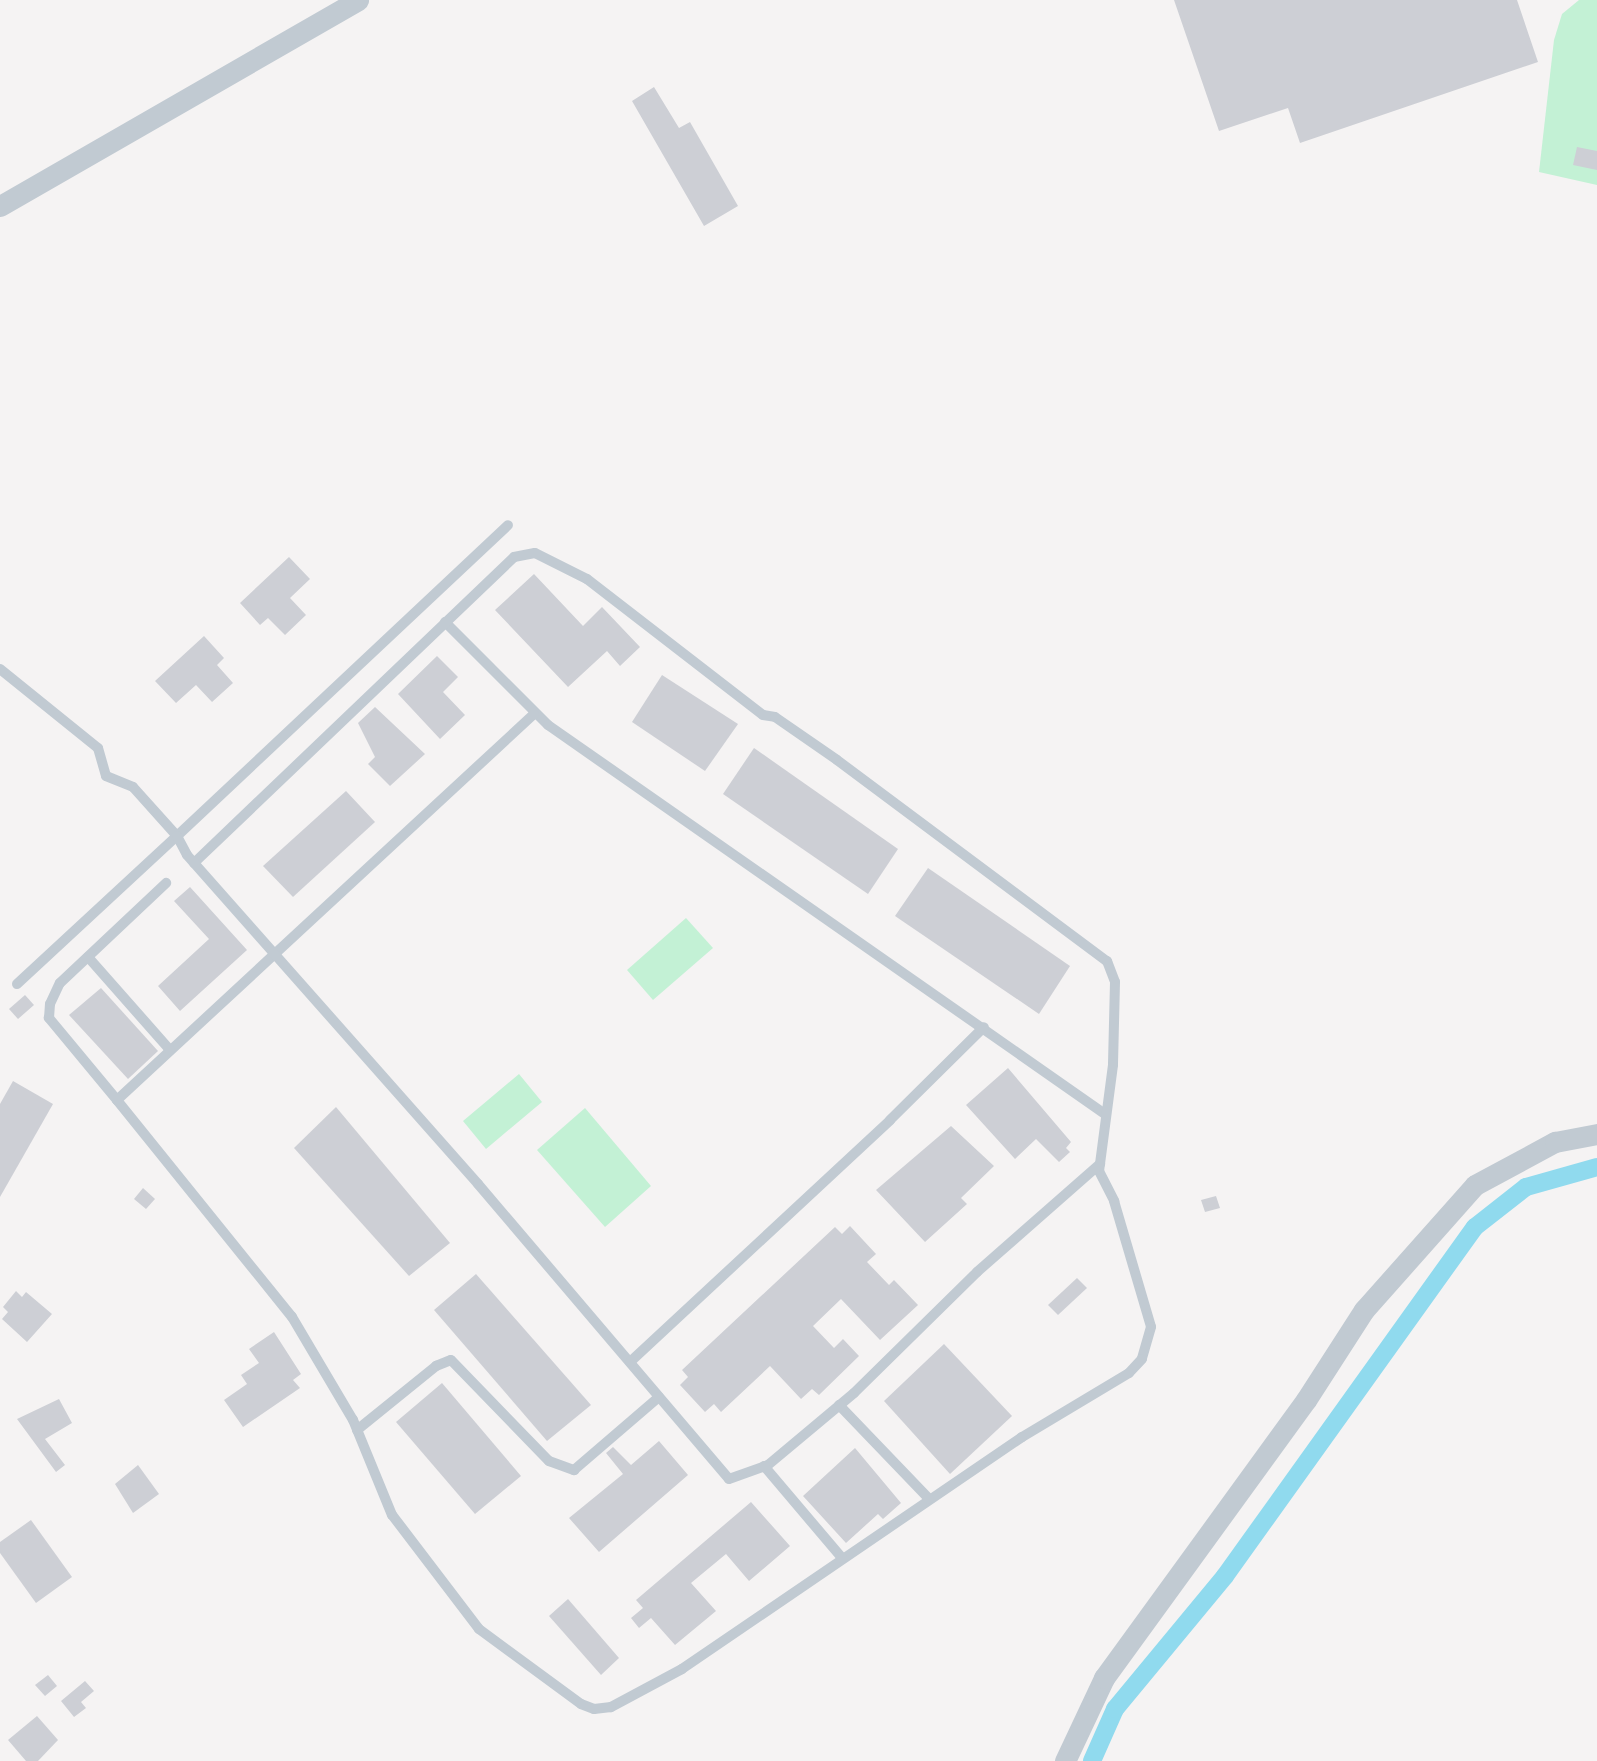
<!DOCTYPE html>
<style>
body{margin:0}
#map{position:relative;width:1597px;height:1761px;overflow:hidden;background:#f5f3f3;font-family:Barlow,sans-serif}
div>[style]{position:absolute}
[style*='--x']{left:calc(var(--x)*1px);top:calc(var(--y)*1px);width:calc(var(--w)*1px);rotate:calc(var(--a)*1deg)}
.green>*{inset:0;background:#c3f1d5}
.canal>*{height:18px;margin:-9px;padding:0 9px;transform-origin:9px;border-radius:9px;background:#90daee}
.building>*{inset:0;background:#cdcfd5}
.service>*{height:10px;margin:-5px;padding:0 5px;transform-origin:5px;border-radius:5px;background:#c1cad2}
.minor>*{height:21px;margin:-10.5px;padding:0 10.5px;transform-origin:10.5px;border-radius:10.5px;background:#c1cad2}
span{translate:-50% -50%;white-space:nowrap;text-align:center;line-height:1.15;-webkit-text-stroke:5px #fff;paint-order:stroke}
</style>
<div id="map">
<div class="green">
<div style="clip-path:polygon(1579px 0,1597px 0,1597px 185px,1539px 172px,1554px 40px,1562px 14px)"></div>
<div style="clip-path:polygon(686px 918px,713px 948px,653px 1000px,627px 970px)"></div>
<div style="clip-path:polygon(519px 1074px,542px 1102px,486px 1149px,463px 1121px)"></div>
<div style="clip-path:polygon(585px 1108px,651px 1186px,605px 1227px,537px 1150px)"></div>
</div>
<div class="canal">
<div style="--x:1092;--y:1761;--w:57;--a:-66.1"></div>
<div style="--x:1115;--y:1709;--w:173;--a:-50.4"></div>
<div style="--x:1225;--y:1576;--w:429;--a:-54.4"></div>
<div style="--x:1475;--y:1227;--w:65;--a:-38.1"></div>
<div style="--x:1526;--y:1187;--w:74;--a:-15.7"></div>
</div>
<div class="building">
<div style="clip-path:polygon(1174px 0,1517px 0,1538px 62px,1300px 143px,1288px 108px,1219px 131px)"></div>
<div style="clip-path:polygon(654px 87px,679px 128px,690px 122px,738px 206px,704px 226px,632px 101px)"></div>
<div style="clip-path:polygon(1577px 147px,1597px 151px,1597px 170px,1573px 165px)"></div>
<div style="clip-path:polygon(289px 557px,310px 579px,290px 598px,306px 615px,285px 635px,268px 618px,260px 625px,240px 603px)"></div>
<div style="clip-path:polygon(534px 574px,583px 626px,602px 607px,640px 647px,620px 666px,607px 651px,568px 687px,495px 610px)"></div>
<div style="clip-path:polygon(204px 636px,224px 658px,217px 665px,233px 683px,212px 702px,196px 685px,176px 703px,155px 681px)"></div>
<div style="clip-path:polygon(437px 656px,458px 677px,443px 692px,465px 715px,440px 739px,398px 694px)"></div>
<div style="clip-path:polygon(662px 675px,738px 724px,705px 771px,632px 722px)"></div>
<div style="clip-path:polygon(375px 707px,425px 754px,390px 786px,368px 764px,375px 757px,358px 723px)"></div>
<div style="clip-path:polygon(754px 748px,898px 849px,868px 894px,723px 794px)"></div>
<div style="clip-path:polygon(346px 791px,375px 822px,293px 897px,263px 866px)"></div>
<div style="clip-path:polygon(928px 868px,1070px 966px,1039px 1014px,895px 916px)"></div>
<div style="clip-path:polygon(190px 887px,247px 950px,180px 1011px,158px 986px,209px 939px,174px 901px)"></div>
<div style="clip-path:polygon(101px 988px,158px 1051px,128px 1079px,69px 1015px)"></div>
<div style="clip-path:polygon(25px 995px,34px 1005px,18px 1019px,9px 1009px)"></div>
<div style="clip-path:polygon(1008px 1068px,1071px 1142px,1066px 1148px,1070px 1152px,1059px 1162px,1036px 1139px,1015px 1159px,966px 1105px)"></div>
<div style="clip-path:polygon(13px 1081px,53px 1104px,0 1197px,0 1104px)"></div>
<div style="clip-path:polygon(336px 1107px,450px 1243px,409px 1276px,294px 1148px)"></div>
<div style="clip-path:polygon(951px 1126px,994px 1166px,961px 1198px,967px 1204px,925px 1242px,876px 1190px)"></div>
<div style="clip-path:polygon(143px 1188px,155px 1199px,146px 1209px,134px 1199px)"></div>
<div style="clip-path:polygon(1216px 1196px,1220px 1208px,1205px 1212px,1201px 1200px)"></div>
<div style="clip-path:polygon(850px 1226px,876px 1254px,867px 1262px,889px 1285px,894px 1280px,918px 1305px,880px 1340px,841px 1299px,813px 1326px,834px 1348px,843px 1339px,859px 1356px,819px 1395px,812px 1389px,801px 1399px,770px 1366px,721px 1412px,714px 1404px,705px 1412px,680px 1385px,688px 1377px,682px 1370px,835px 1227px,842px 1234px)"></div>
<div style="clip-path:polygon(476px 1274px,591px 1405px,547px 1441px,434px 1310px)"></div>
<div style="clip-path:polygon(1077px 1278px,1087px 1288px,1058px 1315px,1048px 1305px)"></div>
<div style="clip-path:polygon(16px 1291px,22px 1297px,26px 1292px,52px 1314px,27px 1342px,2px 1319px,8px 1312px,3px 1307px)"></div>
<div style="clip-path:polygon(274px 1332px,301px 1374px,293px 1380px,300px 1388px,243px 1427px,224px 1400px,247px 1384px,241px 1375px,259px 1363px,249px 1349px)"></div>
<div style="clip-path:polygon(944px 1344px,1012px 1416px,950px 1474px,884px 1401px)"></div>
<div style="clip-path:polygon(442px 1383px,521px 1476px,475px 1514px,396px 1422px)"></div>
<div style="clip-path:polygon(59px 1399px,72px 1423px,45px 1439px,65px 1465px,56px 1472px,17px 1419px)"></div>
<div style="clip-path:polygon(659px 1441px,688px 1475px,599px 1552px,569px 1518px,623px 1474px,606px 1453px,613px 1447px,631px 1465px)"></div>
<div style="clip-path:polygon(855px 1448px,901px 1503px,883px 1519px,878px 1514px,846px 1543px,803px 1496px)"></div>
<div style="clip-path:polygon(138px 1465px,159px 1494px,133px 1513px,115px 1484px)"></div>
<div style="clip-path:polygon(751px 1502px,790px 1546px,749px 1581px,726px 1554px,691px 1583px,716px 1611px,675px 1645px,651px 1618px,639px 1628px,631px 1618px,643px 1608px,636px 1600px)"></div>
<div style="clip-path:polygon(31px 1520px,72px 1577px,36px 1603px,0 1553px,0 1542px)"></div>
<div style="clip-path:polygon(568px 1599px,619px 1658px,601px 1675px,549px 1616px)"></div>
<div style="clip-path:polygon(48px 1675px,57px 1686px,45px 1696px,35px 1685px)"></div>
<div style="clip-path:polygon(85px 1681px,94px 1691px,81px 1702px,86px 1708px,74px 1717px,61px 1701px)"></div>
<div style="clip-path:polygon(37px 1716px,58px 1740px,38px 1761px,26px 1761px,8px 1740px)"></div>
</div>
<div class="service">
<div style="--x:445;--y:622;--w:146;--a:45"></div>
<div style="--x:548;--y:725;--w:679;--a:34.93"></div>
<div style="--x:0;--y:669;--w:126;--a:38.9"></div>
<div style="--x:98;--y:748;--w:29;--a:74"></div>
<div style="--x:106;--y:776;--w:29;--a:22"></div>
<div style="--x:133;--y:787;--w:66;--a:48.1"></div>
<div style="--x:177;--y:836;--w:454;--a:-43.2"></div>
<div style="--x:194;--y:863;--w:443;--a:-43.7"></div>
<div style="--x:514;--y:557;--w:21;--a:-11"></div>
<div style="--x:535;--y:553;--w:58;--a:26.6"></div>
<div style="--x:587;--y:579;--w:222;--a:37.7"></div>
<div style="--x:763;--y:715;--w:12;--a:9"></div>
<div style="--x:775;--y:717;--w:75;--a:34.7"></div>
<div style="--x:837;--y:760;--w:337;--a:36.7"></div>
<div style="--x:1107;--y:961;--w:22;--a:69"></div>
<div style="--x:1115;--y:982;--w:83;--a:91.4"></div>
<div style="--x:1113;--y:1065;--w:107;--a:97.5"></div>
<div style="--x:1099;--y:1171;--w:34;--a:63"></div>
<div style="--x:1114;--y:1201;--w:131;--a:73.6"></div>
<div style="--x:1151;--y:1327;--w:33;--a:106"></div>
<div style="--x:1142;--y:1359;--w:19;--a:133"></div>
<div style="--x:1129;--y:1373;--w:125;--a:149.1"></div>
<div style="--x:1022;--y:1437;--w:412;--a:145.7"></div>
<div style="--x:682;--y:1669;--w:81;--a:151.8"></div>
<div style="--x:611;--y:1707;--w:17;--a:173"></div>
<div style="--x:594;--y:1709;--w:14;--a:-159"></div>
<div style="--x:581;--y:1704;--w:127;--a:-143.7"></div>
<div style="--x:479;--y:1629;--w:143;--a:-127.3"></div>
<div style="--x:392;--y:1515;--w:103;--a:-112.3"></div>
<div style="--x:353;--y:1420;--w:120;--a:-120.6"></div>
<div style="--x:292;--y:1317;--w:279;--a:-128.9"></div>
<div style="--x:117;--y:1100;--w:568;--a:-42.79"></div>
<div style="--x:88;--y:957;--w:124;--a:48.6"></div>
<div style="--x:17;--y:984;--w:218;--a:-42.8"></div>
<div style="--x:177;--y:836;--w:21;--a:62"></div>
<div style="--x:187;--y:855;--w:439;--a:48.5"></div>
<div style="--x:478;--y:1184;--w:387;--a:49.6"></div>
<div style="--x:729;--y:1479;--w:41;--a:-19.7"></div>
<div style="--x:768;--y:1465;--w:112;--a:-39.9"></div>
<div style="--x:854;--y:1393;--w:173;--a:-44.5"></div>
<div style="--x:977;--y:1272;--w:164;--a:-41.3"></div>
<div style="--x:117;--y:1100;--w:107;--a:-129.7"></div>
<div style="--x:49;--y:1018;--w:14;--a:-86"></div>
<div style="--x:50;--y:1004;--w:23;--a:-65"></div>
<div style="--x:60;--y:983;--w:146;--a:-43.3"></div>
<div style="--x:630;--y:1362;--w:355;--a:-42.9"></div>
<div style="--x:890;--y:1120;--w:132;--a:-44.7"></div>
<div style="--x:839;--y:1405;--w:130;--a:46.2"></div>
<div style="--x:357;--y:1430;--w:102;--a:-39"></div>
<div style="--x:436;--y:1366;--w:16;--a:-22"></div>
<div style="--x:451;--y:1360;--w:141;--a:45.9"></div>
<div style="--x:549;--y:1461;--w:27;--a:20"></div>
<div style="--x:574;--y:1470;--w:112;--a:-40.7"></div>
<div style="--x:764;--y:1466;--w:121;--a:49.7"></div>
</div>
<div class="minor">
<div style="--x:0;--y:206;--w:413;--a:-29.9"></div>
<div style="--x:1065;--y:1761;--w:92;--a:-64.8"></div>
<div style="--x:1104;--y:1678;--w:344;--a:-54"></div>
<div style="--x:1306;--y:1400;--w:107;--a:-57.2"></div>
<div style="--x:1364;--y:1310;--w:167;--a:-48.4"></div>
<div style="--x:1475;--y:1185;--w:91;--a:-28.3"></div>
<div style="--x:1555;--y:1142;--w:43;--a:-10.8"></div>
</div>
</div>
